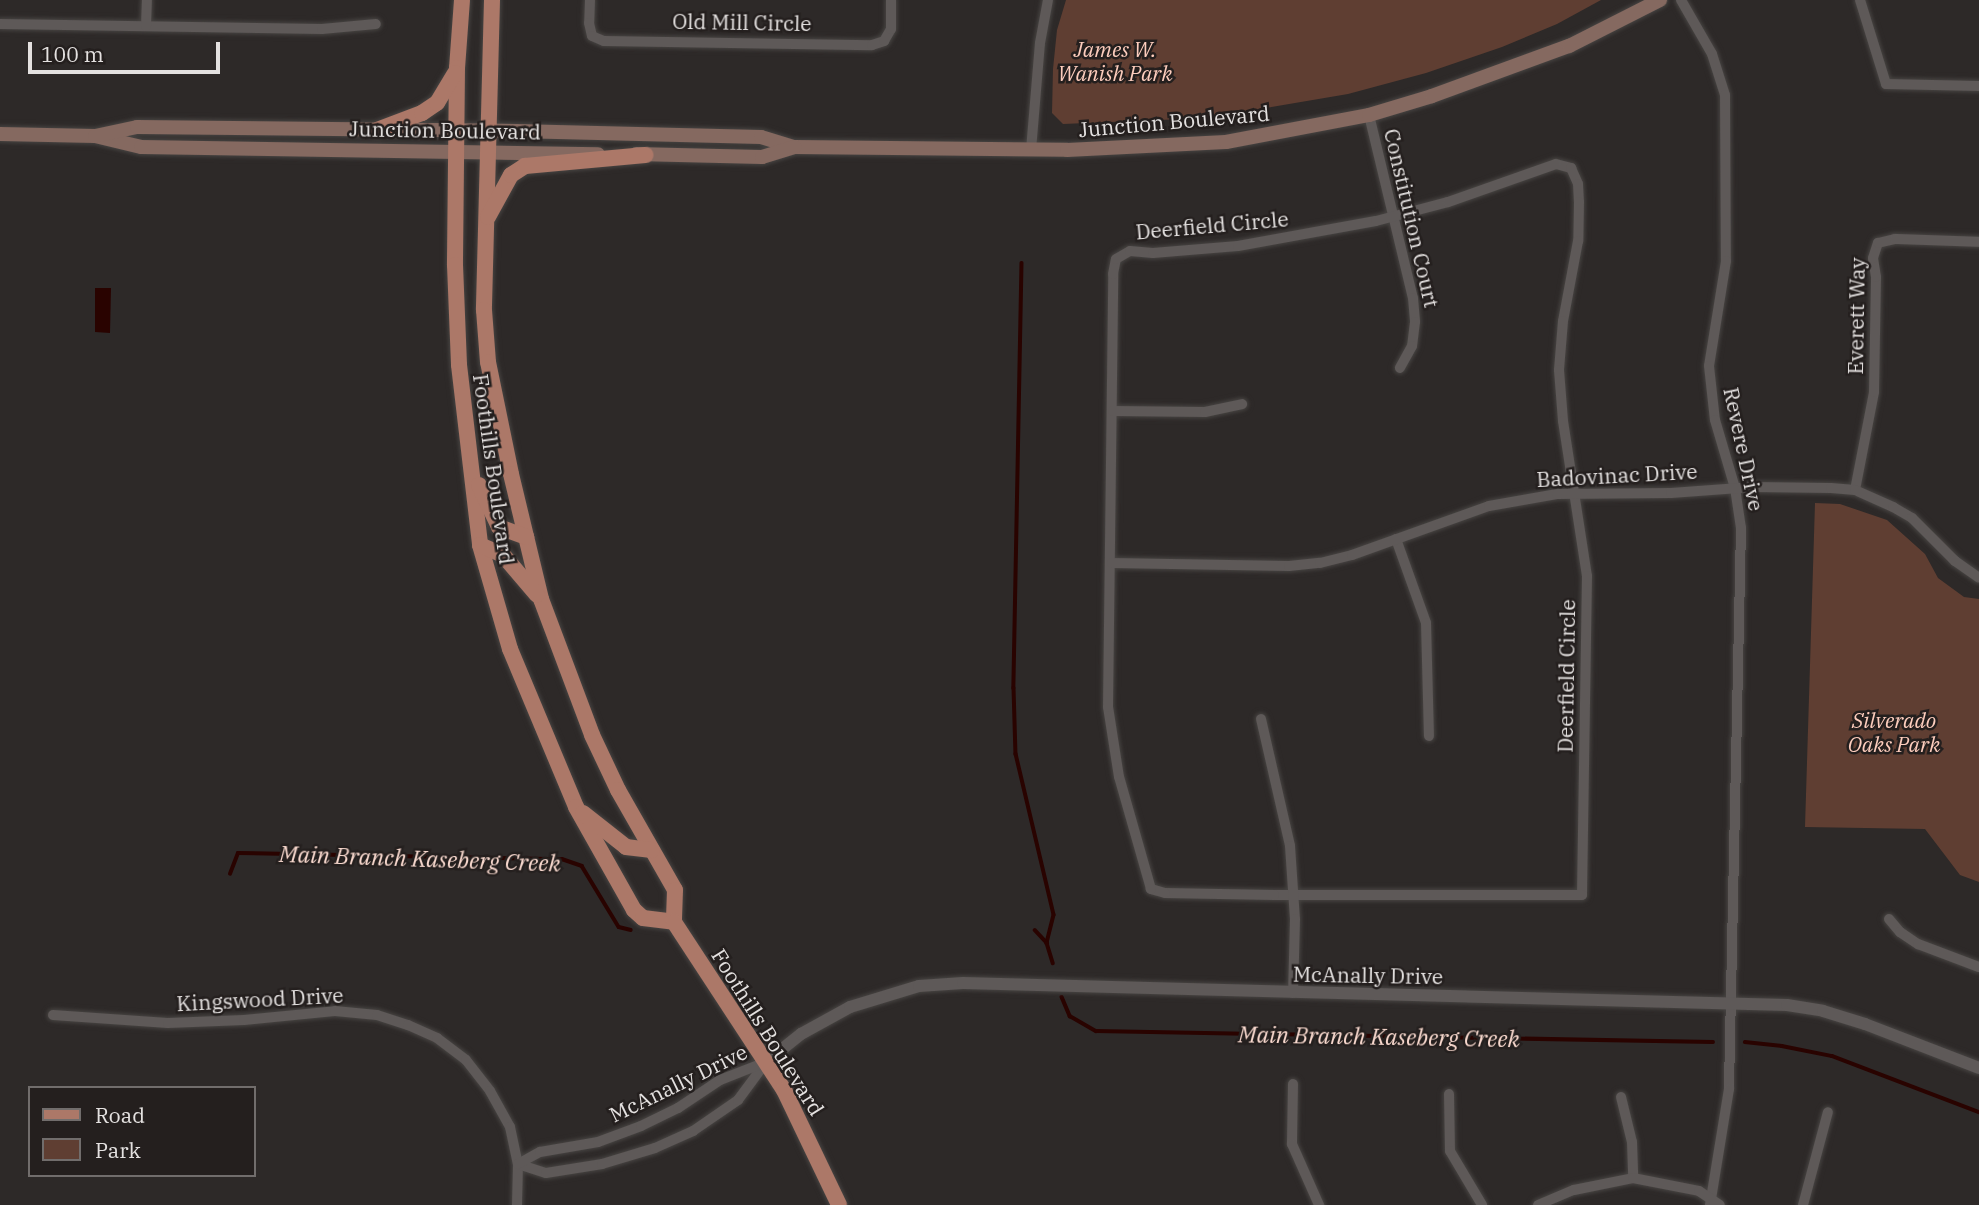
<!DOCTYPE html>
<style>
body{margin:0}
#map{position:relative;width:1979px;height:1205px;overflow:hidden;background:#2d2928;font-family:"IBM Plex Serif",serif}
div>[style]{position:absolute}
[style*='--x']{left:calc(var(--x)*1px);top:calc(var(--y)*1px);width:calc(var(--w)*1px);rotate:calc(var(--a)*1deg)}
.green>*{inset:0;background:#5f3e32}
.water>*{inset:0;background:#290300}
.stream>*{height:3.5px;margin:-1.75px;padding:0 1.75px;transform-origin:1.75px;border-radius:1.75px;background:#290300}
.roads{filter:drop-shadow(0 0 2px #474442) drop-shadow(0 0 2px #474442)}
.minor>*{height:10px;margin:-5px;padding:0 5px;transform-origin:5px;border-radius:5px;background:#5e5958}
.tertiary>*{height:12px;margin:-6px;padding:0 6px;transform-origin:6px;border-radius:6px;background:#5e5958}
.secondary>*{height:14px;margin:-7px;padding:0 7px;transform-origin:7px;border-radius:7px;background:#856960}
.primary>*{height:16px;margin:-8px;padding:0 8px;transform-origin:8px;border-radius:8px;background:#ac7868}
span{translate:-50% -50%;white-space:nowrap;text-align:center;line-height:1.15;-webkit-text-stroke:5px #241f1e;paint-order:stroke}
.street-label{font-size:21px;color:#e4e1e0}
.park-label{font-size:21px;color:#fdcdbd;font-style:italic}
.water-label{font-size:23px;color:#fadacf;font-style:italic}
.legend{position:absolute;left:28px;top:1086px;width:228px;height:91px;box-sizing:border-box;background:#241f1e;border:2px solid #716d6c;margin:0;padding:9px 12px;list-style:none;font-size:21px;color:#e4e1e0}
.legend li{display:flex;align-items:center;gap:14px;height:35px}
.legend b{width:35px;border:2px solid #716d6c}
.scale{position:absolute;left:28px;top:42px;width:192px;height:32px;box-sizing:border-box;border:4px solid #e4e1e0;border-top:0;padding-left:9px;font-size:21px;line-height:24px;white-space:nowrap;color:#e4e1e0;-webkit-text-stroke:5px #241f1e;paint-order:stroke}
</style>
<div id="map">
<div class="green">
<div style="clip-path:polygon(1066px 0,1601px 0,1557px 24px,1502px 47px,1426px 73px,1348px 94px,1207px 118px,1063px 124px,1052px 113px,1053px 69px,1057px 30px)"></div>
<div style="clip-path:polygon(1815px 503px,1840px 504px,1887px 520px,1925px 554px,1938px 578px,1964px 597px,1979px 599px,1979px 882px,1960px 875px,1925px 829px,1805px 827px)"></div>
</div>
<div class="water">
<div style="clip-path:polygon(95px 288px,111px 288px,110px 333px,95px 332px)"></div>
</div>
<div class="stream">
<div style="--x:1022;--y:263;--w:425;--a:91.1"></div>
<div style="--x:1014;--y:688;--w:66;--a:88.3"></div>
<div style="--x:1016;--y:754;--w:165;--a:76.7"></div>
<div style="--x:1054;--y:915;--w:29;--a:104"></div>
<div style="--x:230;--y:874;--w:22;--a:-69"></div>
<div style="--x:238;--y:853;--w:324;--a:1.1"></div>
<div style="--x:562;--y:859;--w:21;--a:19"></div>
<div style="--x:582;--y:866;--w:71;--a:58.8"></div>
<div style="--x:619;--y:927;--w:12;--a:14"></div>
<div style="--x:1035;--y:930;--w:18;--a:47"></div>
<div style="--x:1047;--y:943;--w:21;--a:73"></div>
<div style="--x:1062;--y:997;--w:21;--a:67"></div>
<div style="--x:1070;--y:1016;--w:30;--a:30"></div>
<div style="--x:1096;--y:1031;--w:617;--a:1.02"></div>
<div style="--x:1745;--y:1042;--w:37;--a:6"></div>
<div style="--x:1782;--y:1046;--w:51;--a:11.3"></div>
<div style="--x:1832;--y:1056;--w:157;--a:20.9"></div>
</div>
<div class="roads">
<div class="minor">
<div style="--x:590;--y:0;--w:23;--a:92"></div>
<div style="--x:589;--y:23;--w:13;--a:77"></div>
<div style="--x:592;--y:36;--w:13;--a:23"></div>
<div style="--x:604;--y:41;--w:268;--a:0.9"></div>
<div style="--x:872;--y:45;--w:13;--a:-18"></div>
<div style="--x:884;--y:41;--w:14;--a:-60"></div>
<div style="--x:891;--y:29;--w:29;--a:-90"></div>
<div style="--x:1681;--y:0;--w:62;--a:60.1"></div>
<div style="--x:1712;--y:54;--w:43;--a:72.4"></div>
<div style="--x:1725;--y:95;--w:166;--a:89.7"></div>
<div style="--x:1726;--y:261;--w:106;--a:99.2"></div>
<div style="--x:1709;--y:366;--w:54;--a:83.7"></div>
<div style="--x:1715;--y:420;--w:71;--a:73.6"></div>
<div style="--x:1735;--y:488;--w:40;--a:81.5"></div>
<div style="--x:1741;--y:528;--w:561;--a:91.23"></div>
<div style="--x:1729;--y:1089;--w:118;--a:99.3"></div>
<div style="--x:1860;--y:0;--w:88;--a:72.8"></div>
<div style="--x:1886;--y:84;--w:93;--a:1.2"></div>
<div style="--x:0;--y:24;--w:322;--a:0.9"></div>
<div style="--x:322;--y:29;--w:54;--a:-5.3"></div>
<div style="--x:146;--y:26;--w:26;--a:-88"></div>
<div style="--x:1369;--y:115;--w:188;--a:76.5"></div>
<div style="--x:1413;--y:298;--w:24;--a:85"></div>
<div style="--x:1415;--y:322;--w:24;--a:97"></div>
<div style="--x:1412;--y:346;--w:25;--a:119"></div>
<div style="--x:1031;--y:150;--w:107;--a:-85.2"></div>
<div style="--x:1040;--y:43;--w:44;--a:-79.5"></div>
<div style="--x:1556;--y:164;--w:16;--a:15"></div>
<div style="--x:1571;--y:168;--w:17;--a:66"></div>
<div style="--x:1578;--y:184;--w:18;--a:87"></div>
<div style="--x:1579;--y:202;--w:39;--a:91"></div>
<div style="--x:1578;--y:241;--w:81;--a:100.6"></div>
<div style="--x:1563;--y:321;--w:49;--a:94.7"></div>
<div style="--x:1559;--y:370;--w:51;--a:85.5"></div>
<div style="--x:1563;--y:421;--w:157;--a:81.2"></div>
<div style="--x:1587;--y:576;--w:319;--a:90.9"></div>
<div style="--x:1582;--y:895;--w:308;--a:180"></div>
<div style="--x:1274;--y:895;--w:109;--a:-178.9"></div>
<div style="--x:1165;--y:893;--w:15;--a:-164"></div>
<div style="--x:1151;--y:889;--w:116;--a:-105.9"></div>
<div style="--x:1119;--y:777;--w:71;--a:-98.9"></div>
<div style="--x:1108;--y:707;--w:433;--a:-89.3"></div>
<div style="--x:1113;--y:274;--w:15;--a:-79"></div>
<div style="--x:1116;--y:259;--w:16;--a:-30"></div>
<div style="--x:1130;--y:251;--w:23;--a:5"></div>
<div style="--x:1153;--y:253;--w:85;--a:-4.7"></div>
<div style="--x:1238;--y:246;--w:140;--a:-10.3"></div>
<div style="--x:1376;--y:221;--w:74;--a:-14.8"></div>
<div style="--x:1448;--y:202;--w:114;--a:-19.4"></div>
<div style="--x:1113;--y:411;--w:92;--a:0.6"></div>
<div style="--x:1205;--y:412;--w:38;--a:-12"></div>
<div style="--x:1855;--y:490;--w:100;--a:-79"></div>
<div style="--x:1874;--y:392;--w:115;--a:-89"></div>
<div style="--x:1876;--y:277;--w:19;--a:-99"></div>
<div style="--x:1873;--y:258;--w:16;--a:-72"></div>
<div style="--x:1878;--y:243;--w:17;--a:-13"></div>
<div style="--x:1895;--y:239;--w:84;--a:2"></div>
<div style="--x:1396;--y:539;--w:89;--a:70.3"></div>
<div style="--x:1426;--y:623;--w:113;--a:88.5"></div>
<div style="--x:1112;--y:563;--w:177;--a:1"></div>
<div style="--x:1289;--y:566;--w:31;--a:-6"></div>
<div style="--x:1320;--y:563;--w:33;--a:-14"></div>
<div style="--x:1352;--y:555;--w:145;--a:-19.7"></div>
<div style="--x:1489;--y:506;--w:69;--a:-10"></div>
<div style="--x:1557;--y:494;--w:114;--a:-0.5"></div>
<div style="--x:1671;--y:493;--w:82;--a:-4.2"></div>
<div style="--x:1753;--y:487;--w:78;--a:0.7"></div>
<div style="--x:1831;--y:488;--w:24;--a:5"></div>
<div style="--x:1855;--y:490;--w:42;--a:24.1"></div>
<div style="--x:1893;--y:507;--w:22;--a:30"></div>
<div style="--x:1912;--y:518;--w:61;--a:45"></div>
<div style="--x:1955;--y:561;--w:29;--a:35"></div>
<div style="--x:1261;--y:719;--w:130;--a:77.1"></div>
<div style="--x:1290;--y:846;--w:73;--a:86.1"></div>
<div style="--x:1295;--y:919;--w:74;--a:91.5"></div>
<div style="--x:1889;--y:919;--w:17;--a:50"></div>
<div style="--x:1900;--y:932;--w:22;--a:34"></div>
<div style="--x:1918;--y:944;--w:65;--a:20.7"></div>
<div style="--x:53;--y:1015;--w:115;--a:4"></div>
<div style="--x:168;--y:1023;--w:76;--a:-2.3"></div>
<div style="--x:244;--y:1020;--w:91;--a:-5.6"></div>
<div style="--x:335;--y:1011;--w:42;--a:5.4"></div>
<div style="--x:377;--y:1015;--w:33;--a:18"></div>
<div style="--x:408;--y:1025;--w:32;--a:24"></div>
<div style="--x:437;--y:1038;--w:36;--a:37"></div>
<div style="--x:466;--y:1060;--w:39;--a:52"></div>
<div style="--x:490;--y:1091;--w:41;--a:60.9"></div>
<div style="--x:510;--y:1127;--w:38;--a:78"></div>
<div style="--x:518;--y:1164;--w:41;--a:91.4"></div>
<div style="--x:1293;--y:1084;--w:60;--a:91"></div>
<div style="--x:1292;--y:1144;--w:67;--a:66.1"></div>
<div style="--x:1449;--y:1094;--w:57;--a:89"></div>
<div style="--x:1450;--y:1151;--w:63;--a:59.3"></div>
<div style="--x:1621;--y:1097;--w:46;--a:76.3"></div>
<div style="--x:1632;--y:1142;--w:36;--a:88"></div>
<div style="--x:518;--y:1164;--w:29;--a:18"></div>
<div style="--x:546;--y:1173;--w:57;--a:-9.1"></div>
<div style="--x:602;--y:1164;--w:55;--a:-16.8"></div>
<div style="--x:655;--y:1148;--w:42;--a:-24.1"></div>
<div style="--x:693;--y:1131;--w:55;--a:-34.6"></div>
<div style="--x:738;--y:1100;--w:47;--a:-53.6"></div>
<div style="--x:518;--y:1164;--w:25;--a:-29"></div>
<div style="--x:540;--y:1152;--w:59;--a:-9.8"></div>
<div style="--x:598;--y:1142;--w:46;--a:-20.4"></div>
<div style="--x:641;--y:1126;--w:41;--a:-25.9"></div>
<div style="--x:678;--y:1108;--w:50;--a:-33.7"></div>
<div style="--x:720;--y:1080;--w:49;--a:-21.4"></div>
<div style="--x:1538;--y:1205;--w:39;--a:-23"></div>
<div style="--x:1574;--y:1190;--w:60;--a:-11.5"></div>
<div style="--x:1633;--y:1178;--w:67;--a:11.1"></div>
<div style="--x:1699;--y:1191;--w:25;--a:34"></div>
<div style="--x:1803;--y:1205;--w:96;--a:-75"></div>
</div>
<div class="tertiary">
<div style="--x:766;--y:1062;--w:45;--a:-38.7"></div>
<div style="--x:801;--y:1034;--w:56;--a:-28.9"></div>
<div style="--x:850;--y:1007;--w:72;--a:-16.9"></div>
<div style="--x:919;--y:986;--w:44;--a:-3.9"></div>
<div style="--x:963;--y:983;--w:824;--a:1.53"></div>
<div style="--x:1787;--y:1005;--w:36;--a:9"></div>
<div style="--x:1823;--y:1011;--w:44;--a:17.2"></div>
<div style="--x:1865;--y:1024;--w:122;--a:21.1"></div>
</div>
<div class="secondary">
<div style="--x:0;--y:134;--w:95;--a:1.2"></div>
<div style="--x:95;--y:136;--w:47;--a:13.4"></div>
<div style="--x:141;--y:147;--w:457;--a:0.9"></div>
<div style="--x:95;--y:136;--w:43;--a:-12.1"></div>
<div style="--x:137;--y:127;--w:379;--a:0.6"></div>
<div style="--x:516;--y:131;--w:245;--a:1.4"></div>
<div style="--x:761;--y:137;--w:34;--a:17"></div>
<div style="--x:794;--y:147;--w:273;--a:0.6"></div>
<div style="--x:1067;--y:150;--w:159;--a:-2.9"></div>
<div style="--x:1226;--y:142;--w:146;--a:-10.7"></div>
<div style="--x:1369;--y:115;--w:66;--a:-16.8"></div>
<div style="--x:1432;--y:96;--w:146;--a:-20.1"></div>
<div style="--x:1569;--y:46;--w:102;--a:-26.8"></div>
<div style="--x:636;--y:154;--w:126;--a:1.4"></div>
<div style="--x:762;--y:157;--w:34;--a:-17"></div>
</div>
<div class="primary">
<div style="--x:462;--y:0;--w:68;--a:94.2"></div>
<div style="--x:457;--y:68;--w:197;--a:90.6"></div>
<div style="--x:455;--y:265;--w:100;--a:87.7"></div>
<div style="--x:459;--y:365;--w:181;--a:83.3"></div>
<div style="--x:480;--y:545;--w:108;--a:73.9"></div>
<div style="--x:510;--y:649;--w:171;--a:67.3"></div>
<div style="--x:576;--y:807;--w:118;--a:60.6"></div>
<div style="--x:634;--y:910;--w:12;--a:42"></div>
<div style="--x:643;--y:918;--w:31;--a:7"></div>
<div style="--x:492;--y:0;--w:310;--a:91.5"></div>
<div style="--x:484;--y:310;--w:52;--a:85.6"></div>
<div style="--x:488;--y:362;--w:114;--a:78.4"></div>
<div style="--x:511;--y:474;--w:129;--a:76.5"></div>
<div style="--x:541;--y:599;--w:145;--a:69.4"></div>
<div style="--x:592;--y:735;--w:61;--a:64.7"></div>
<div style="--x:618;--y:790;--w:115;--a:60.3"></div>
<div style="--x:675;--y:890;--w:32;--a:92"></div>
<div style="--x:674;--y:922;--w:201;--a:56.8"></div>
<div style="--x:784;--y:1090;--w:127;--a:64.4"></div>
<div style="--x:377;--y:130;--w:48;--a:-20.7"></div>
<div style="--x:422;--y:113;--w:18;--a:-34"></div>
<div style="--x:437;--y:103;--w:35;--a:-59"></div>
<div style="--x:488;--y:217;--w:48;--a:-61.3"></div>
<div style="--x:511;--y:175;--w:17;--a:-33"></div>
<div style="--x:525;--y:166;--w:121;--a:-5.2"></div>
<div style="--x:479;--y:485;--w:47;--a:64.5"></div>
<div style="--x:499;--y:527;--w:29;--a:20"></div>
<div style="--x:480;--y:545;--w:25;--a:23"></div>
<div style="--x:503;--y:555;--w:52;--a:49.6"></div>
<div style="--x:583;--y:813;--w:55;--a:38.3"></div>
<div style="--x:626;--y:847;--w:26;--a:7"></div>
</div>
</div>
<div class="street-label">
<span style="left:742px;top:22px;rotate:1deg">Old Mill Circle</span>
<span style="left:1174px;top:121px;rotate:-5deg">Junction Boulevard</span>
<span style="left:445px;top:130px;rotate:1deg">Junction Boulevard</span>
<span style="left:1412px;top:218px;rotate:77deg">Constitution Court</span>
<span style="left:1212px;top:225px;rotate:-5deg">Deerfield Circle</span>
<span style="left:1856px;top:316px;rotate:-89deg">Everett Way</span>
<span style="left:1744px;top:449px;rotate:78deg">Revere Drive</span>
<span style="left:494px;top:469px;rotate:82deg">Foothills Boulevard</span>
<span style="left:1617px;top:475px;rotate:-3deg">Badovinac Drive</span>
<span style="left:1566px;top:676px;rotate:-89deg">Deerfield Circle</span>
<span style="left:1368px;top:975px;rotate:1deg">McAnally Drive</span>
<span style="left:260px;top:999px;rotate:-3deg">Kingswood Drive</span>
<span style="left:768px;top:1032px;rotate:58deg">Foothills Boulevard</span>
<span style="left:678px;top:1083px;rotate:-26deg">McAnally Drive</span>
</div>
<div class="park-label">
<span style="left:1115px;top:61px">James W.<br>Wanish Park</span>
<span style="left:1894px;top:732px">Silverado<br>Oaks Park</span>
</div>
<div class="water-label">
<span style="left:420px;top:858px;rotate:2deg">Main Branch Kaseberg Creek</span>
<span style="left:1379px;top:1036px;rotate:1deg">Main Branch Kaseberg Creek</span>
</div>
<ul class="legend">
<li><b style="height:9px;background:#ac7868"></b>Road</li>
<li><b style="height:19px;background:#5f3e32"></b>Park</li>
</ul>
<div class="scale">100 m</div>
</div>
